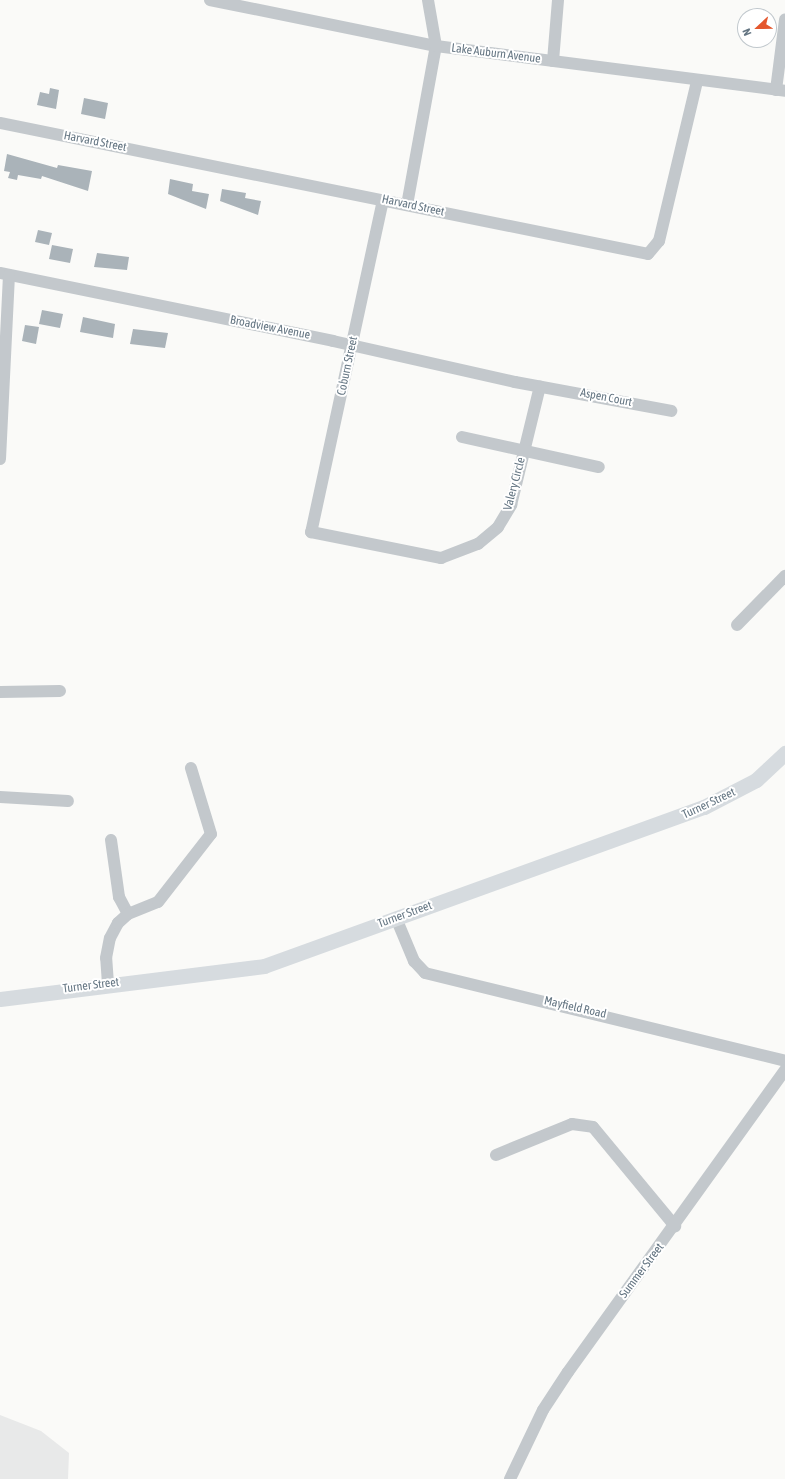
<!DOCTYPE html>
<style>
body{margin:0}
#map{position:relative;width:785px;height:1479px;overflow:hidden;background:#fafaf8;font-family:"Asap Condensed",sans-serif}
div>[style]{position:absolute}
[style*='--x']{left:calc(var(--x)*1px);top:calc(var(--y)*1px);width:calc(var(--w)*1px);rotate:calc(var(--a)*1deg)}
.built>*{inset:0;background:#e8e9e9}
.building>*{inset:0;background:#aab3b9}
.minor>*{height:12px;margin:-6px;padding:0 6px;transform-origin:6px;border-radius:6px;background:#c3c8cc}
.major>*{height:15px;margin:-7.5px;padding:0 7.5px;transform-origin:7.5px;border-radius:7.5px;background:#d6dbdf}
span{translate:-50% -50%;white-space:nowrap;text-align:center;line-height:1.15;-webkit-text-stroke:4px #fff;paint-order:stroke}
.street-label{font-size:12px;color:#657683}
.north{position:absolute;left:737px;top:8px;width:40px;height:40px;box-sizing:border-box;background:#fff;border:1px solid #c1c8cd;border-radius:50%;rotate:248deg;font-size:11px;font-weight:700;line-height:16px;text-align:center;color:#657683}
.north::after{content:'';display:block;margin:auto;width:14px;height:18px;background:#e4572e;clip-path:polygon(50% 0,100% 100%,50% 72%,0 100%)}
</style>
<div id="map">
<div class="built">
<div style="clip-path:polygon(0 1415px,41px 1431px,69px 1453px,68px 1479px,0 1479px)"></div>
</div>
<div class="building">
<div style="clip-path:polygon(50px 88px,59px 90px,56px 109px,37px 105px,40px 92px,49px 94px)"></div>
<div style="clip-path:polygon(84px 98px,108px 103px,105px 119px,81px 114px)"></div>
<div style="clip-path:polygon(7px 154px,57px 168px,58px 165px,92px 171px,88px 191px,42px 176px,41px 179px,18px 175px,17px 180px,8px 178px,10px 172px,4px 171px)"></div>
<div style="clip-path:polygon(170px 179px,193px 184px,192px 191px,209px 194px,206px 209px,168px 194px)"></div>
<div style="clip-path:polygon(222px 189px,246px 193px,245px 198px,261px 201px,258px 215px,220px 201px)"></div>
<div style="clip-path:polygon(38px 230px,52px 233px,49px 245px,35px 242px)"></div>
<div style="clip-path:polygon(52px 245px,73px 249px,70px 263px,49px 259px)"></div>
<div style="clip-path:polygon(97px 253px,129px 257px,127px 270px,94px 267px)"></div>
<div style="clip-path:polygon(42px 310px,63px 314px,60px 328px,39px 324px)"></div>
<div style="clip-path:polygon(83px 317px,115px 324px,113px 338px,80px 332px)"></div>
<div style="clip-path:polygon(25px 325px,39px 327px,36px 344px,22px 341px)"></div>
<div style="clip-path:polygon(133px 329px,168px 333px,165px 348px,130px 344px)"></div>
</div>
<div class="minor">
<div style="--x:210;--y:0;--w:231;--a:11.5"></div>
<div style="--x:436;--y:46;--w:352;--a:7.3"></div>
<div style="--x:553;--y:61;--w:61;--a:-85.3"></div>
<div style="--x:776;--y:90;--w:71;--a:-82.7"></div>
<div style="--x:0;--y:123;--w:661;--a:11.43"></div>
<div style="--x:648;--y:254;--w:17;--a:-50"></div>
<div style="--x:659;--y:241;--w:163;--a:-76.6"></div>
<div style="--x:383;--y:200;--w:340;--a:102.2"></div>
<div style="--x:311;--y:532;--w:133;--a:11.3"></div>
<div style="--x:441;--y:558;--w:40;--a:-21"></div>
<div style="--x:478;--y:544;--w:26;--a:-40"></div>
<div style="--x:498;--y:527;--w:26;--a:-59"></div>
<div style="--x:511;--y:505;--w:122;--a:-76.3"></div>
<div style="--x:407;--y:205;--w:162;--a:-79.7"></div>
<div style="--x:436;--y:46;--w:47;--a:-99.9"></div>
<div style="--x:0;--y:273;--w:340;--a:11.5"></div>
<div style="--x:333;--y:341;--w:187;--a:12.7"></div>
<div style="--x:515;--y:382;--w:159;--a:10.5"></div>
<div style="--x:462;--y:437;--w:140;--a:12.4"></div>
<div style="--x:0;--y:459;--w:184;--a:-87.2"></div>
<div style="--x:737;--y:625;--w:69;--a:-45.6"></div>
<div style="--x:0;--y:692;--w:60;--a:-1"></div>
<div style="--x:0;--y:797;--w:68;--a:3.4"></div>
<div style="--x:111;--y:840;--w:58;--a:82"></div>
<div style="--x:119;--y:897;--w:19;--a:62"></div>
<div style="--x:396;--y:918;--w:47;--a:67.3"></div>
<div style="--x:414;--y:961;--w:16;--a:47"></div>
<div style="--x:425;--y:973;--w:371;--a:13.7"></div>
<div style="--x:108;--y:984;--w:26;--a:-94"></div>
<div style="--x:106;--y:958;--w:20;--a:-79"></div>
<div style="--x:110;--y:938;--w:17;--a:-62"></div>
<div style="--x:118;--y:923;--w:13;--a:-42"></div>
<div style="--x:128;--y:914;--w:32;--a:-22"></div>
<div style="--x:158;--y:902;--w:86;--a:-52.1"></div>
<div style="--x:211;--y:834;--w:69;--a:-106.9"></div>
<div style="--x:496;--y:1155;--w:82;--a:-22.2"></div>
<div style="--x:572;--y:1124;--w:21;--a:8"></div>
<div style="--x:593;--y:1127;--w:129;--a:50.4"></div>
<div style="--x:510;--y:1479;--w:76;--a:-64.4"></div>
<div style="--x:543;--y:1410;--w:45;--a:-56.7"></div>
<div style="--x:568;--y:1372;--w:372;--a:-54.3"></div>
</div>
<div class="major">
<div style="--x:0;--y:999;--w:266;--a:-7.1"></div>
<div style="--x:264;--y:966;--w:468;--a:-19.9"></div>
<div style="--x:704;--y:807;--w:59;--a:-27.4"></div>
<div style="--x:756;--y:780;--w:40;--a:-43"></div>
</div>
<div class="street-label">
<span style="left:496px;top:54px;rotate:7deg">Lake Auburn Avenue</span>
<span style="left:95px;top:142px;rotate:11deg">Harvard Street</span>
<span style="left:413px;top:206px;rotate:12deg">Harvard Street</span>
<span style="left:270px;top:328px;rotate:11deg">Broadview Avenue</span>
<span style="left:348px;top:366px;rotate:-78deg">Coburn Street</span>
<span style="left:606px;top:398px;rotate:11deg">Aspen Court</span>
<span style="left:515px;top:484px;rotate:-75deg">Valery Circle</span>
<span style="left:709px;top:804px;rotate:-25deg">Turner Street</span>
<span style="left:405px;top:915px;rotate:-20deg">Turner Street</span>
<span style="left:91px;top:986px;rotate:-7deg">Turner Street</span>
<span style="left:575px;top:1008px;rotate:13deg">Mayfield Road</span>
<span style="left:642px;top:1271px;rotate:-53deg">Summer Street</span>
</div>
<div class="north">N</div>
</div>
